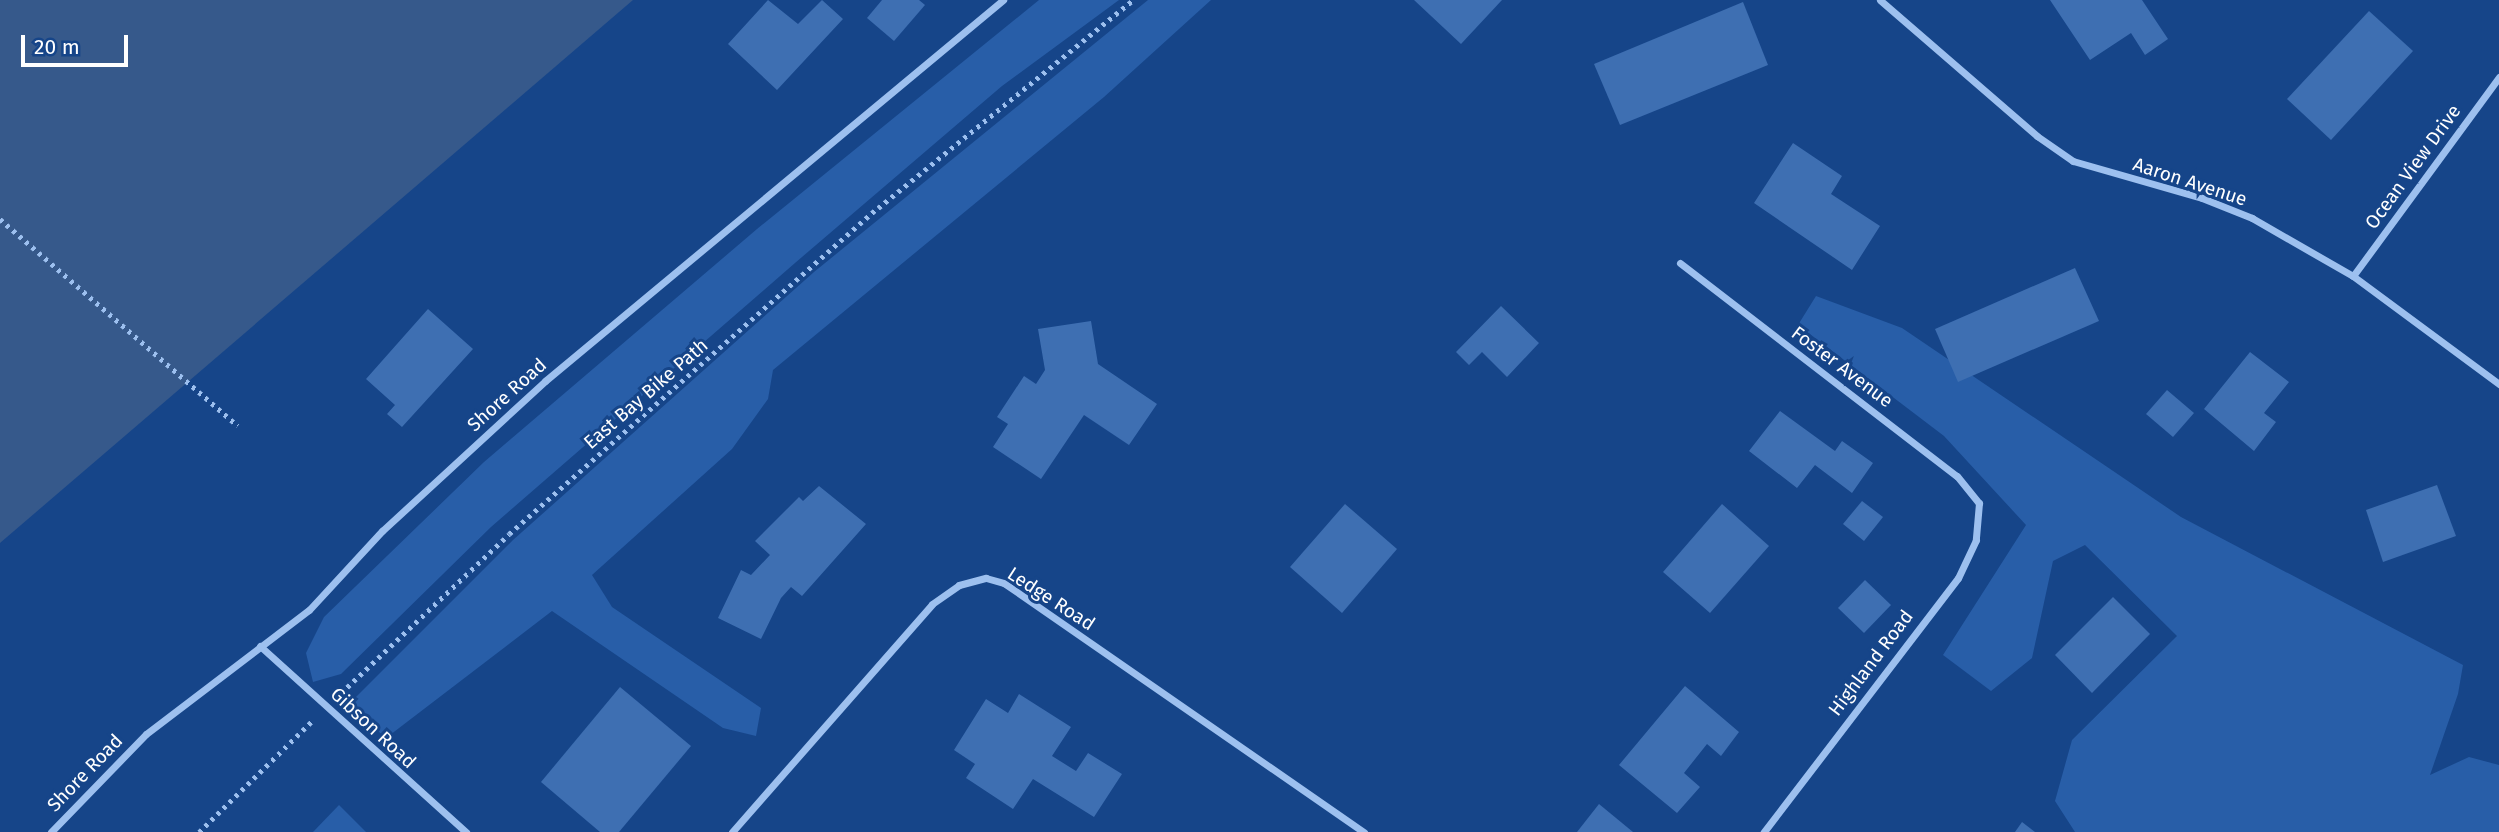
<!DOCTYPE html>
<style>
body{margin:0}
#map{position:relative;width:2499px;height:832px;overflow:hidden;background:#164589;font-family:"Fira Sans",sans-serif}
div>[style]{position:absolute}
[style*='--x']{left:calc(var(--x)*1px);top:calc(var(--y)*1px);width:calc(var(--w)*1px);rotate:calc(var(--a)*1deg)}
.green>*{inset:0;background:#285ea8}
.water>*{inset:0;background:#36598b}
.building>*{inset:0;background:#3e6fb2}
.path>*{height:4.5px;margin-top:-2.25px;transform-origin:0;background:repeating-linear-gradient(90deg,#9dc0ef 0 3.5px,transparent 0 8.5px)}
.street>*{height:7px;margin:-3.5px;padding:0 3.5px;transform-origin:3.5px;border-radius:3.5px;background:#9dc0ef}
span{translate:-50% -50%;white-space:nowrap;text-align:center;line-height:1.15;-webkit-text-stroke:6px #164589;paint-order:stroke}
.street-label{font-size:19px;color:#fff}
.scale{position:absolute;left:21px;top:35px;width:107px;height:32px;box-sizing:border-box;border:4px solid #fff;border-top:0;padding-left:9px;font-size:21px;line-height:24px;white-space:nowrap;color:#fff;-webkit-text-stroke:5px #164589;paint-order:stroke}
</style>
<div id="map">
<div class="green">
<div style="clip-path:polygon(1039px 0,1119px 0,1002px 86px,795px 263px,491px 527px,341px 674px,313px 682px,306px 653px,324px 617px,484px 462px,757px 229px)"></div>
<div style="clip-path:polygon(1148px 0,1211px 0,1104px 97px,773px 370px,768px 399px,732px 449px,592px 575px,612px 607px,761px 708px,756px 736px,723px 728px,552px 611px,386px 738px,348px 705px,513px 540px,814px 272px)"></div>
<div style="clip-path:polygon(1816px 296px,1902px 328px,2181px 517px,2463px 665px,2458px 694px,2430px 775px,2469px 757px,2499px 765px,2499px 832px,2075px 832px,2055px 801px,2072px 740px,2177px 636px,2085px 545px,2053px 561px,2032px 658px,1991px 691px,1943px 655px,2026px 525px,1944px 436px,1798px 325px)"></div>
<div style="clip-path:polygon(339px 805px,366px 832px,313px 832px)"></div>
</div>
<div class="water">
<div style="clip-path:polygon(0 0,633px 0,0 543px)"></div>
</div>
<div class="building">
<div style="clip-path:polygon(768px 0,798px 24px,822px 0,843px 19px,777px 90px,728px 44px)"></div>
<div style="clip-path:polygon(882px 0,919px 0,925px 5px,894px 41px,867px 18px)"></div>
<div style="clip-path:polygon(1414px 0,1502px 0,1461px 44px)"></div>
<div style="clip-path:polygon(2050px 0,2142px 0,2168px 39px,2145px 55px,2131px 33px,2090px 60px)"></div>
<div style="clip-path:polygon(1743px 2px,1768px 65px,1620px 125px,1594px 64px)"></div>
<div style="clip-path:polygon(2369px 11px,2413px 51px,2331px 140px,2287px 99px)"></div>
<div style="clip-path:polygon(1793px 143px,1842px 176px,1831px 194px,1880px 226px,1852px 270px,1754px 203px)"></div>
<div style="clip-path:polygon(2075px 268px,2099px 321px,1958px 382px,1935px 329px)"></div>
<div style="clip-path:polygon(1501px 306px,1539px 343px,1507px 377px,1482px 352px,1469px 365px,1456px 352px)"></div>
<div style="clip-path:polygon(428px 309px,473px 349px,402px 427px,387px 414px,395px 405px,366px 379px)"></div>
<div style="clip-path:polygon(1091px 321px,1098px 364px,1157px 404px,1129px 445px,1084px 415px,1041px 479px,993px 447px,1008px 424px,997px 417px,1024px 376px,1036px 384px,1045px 370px,1038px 329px)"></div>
<div style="clip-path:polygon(2250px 352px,2289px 382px,2264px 413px,2276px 422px,2254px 451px,2204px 409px)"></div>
<div style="clip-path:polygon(2167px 390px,2194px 413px,2173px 437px,2146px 414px)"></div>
<div style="clip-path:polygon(1780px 411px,1835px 451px,1842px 441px,1873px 463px,1852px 493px,1815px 465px,1797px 488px,1749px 451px)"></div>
<div style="clip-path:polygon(2437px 485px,2456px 536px,2383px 562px,2366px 510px)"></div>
<div style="clip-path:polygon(819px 486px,866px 524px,802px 596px,791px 587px,781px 598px,761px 639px,718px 618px,741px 570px,751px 575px,770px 555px,755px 541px,799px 497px,803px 501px)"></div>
<div style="clip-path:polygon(1862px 501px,1883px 517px,1864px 541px,1843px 524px)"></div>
<div style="clip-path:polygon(1345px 504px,1397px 549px,1342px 613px,1290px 567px)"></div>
<div style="clip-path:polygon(1722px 504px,1769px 546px,1710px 613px,1663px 572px)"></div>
<div style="clip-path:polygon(1865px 580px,1891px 605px,1864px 633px,1838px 608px)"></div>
<div style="clip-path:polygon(2113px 597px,2150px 634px,2092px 693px,2055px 655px)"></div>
<div style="clip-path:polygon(1685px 686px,1739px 732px,1721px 756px,1707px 744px,1684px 773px,1700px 787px,1677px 813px,1619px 765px)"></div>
<div style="clip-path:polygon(620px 687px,691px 746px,619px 832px,600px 832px,541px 782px)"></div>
<div style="clip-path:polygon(1019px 694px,1071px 727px,1052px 756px,1076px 771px,1088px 753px,1122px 774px,1094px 817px,1033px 779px,1013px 809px,966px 778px,975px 764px,954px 750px,986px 699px,1008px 713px)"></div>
<div style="clip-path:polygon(1599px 804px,1633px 832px,1577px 832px)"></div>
<div style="clip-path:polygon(2022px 822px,2035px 832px,2015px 832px)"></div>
</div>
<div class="path">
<div style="--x:0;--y:219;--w:315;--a:41"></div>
<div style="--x:341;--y:693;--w:231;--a:-43.4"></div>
<div style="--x:509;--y:534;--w:492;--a:-41.5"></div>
<div style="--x:878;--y:208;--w:329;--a:-39.2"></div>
<div style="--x:199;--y:832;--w:158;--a:-44.5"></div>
</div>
<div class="street">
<div style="--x:1880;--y:0;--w:208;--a:40.9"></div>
<div style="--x:2037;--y:136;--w:44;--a:34.8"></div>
<div style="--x:2073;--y:161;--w:134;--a:16"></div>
<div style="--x:2202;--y:198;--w:54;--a:21.8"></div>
<div style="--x:2252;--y:218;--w:116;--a:29.9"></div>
<div style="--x:2353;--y:276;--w:182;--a:36.5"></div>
<div style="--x:1680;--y:263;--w:349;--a:37.6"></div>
<div style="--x:1957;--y:476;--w:35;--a:51"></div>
<div style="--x:1979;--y:503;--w:37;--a:95"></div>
<div style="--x:1976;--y:540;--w:42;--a:115.3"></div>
<div style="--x:1958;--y:578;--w:320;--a:127.4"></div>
<div style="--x:2353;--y:276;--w:247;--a:-53.7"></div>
<div style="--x:260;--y:646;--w:278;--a:42.1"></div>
<div style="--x:51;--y:832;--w:136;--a:-45.9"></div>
<div style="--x:146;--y:734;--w:205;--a:-37.3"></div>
<div style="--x:309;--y:610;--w:108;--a:-47.3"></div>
<div style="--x:382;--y:531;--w:222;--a:-42.6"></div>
<div style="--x:545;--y:381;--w:596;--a:-39.76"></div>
<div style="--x:732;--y:832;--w:303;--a:-48.7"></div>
<div style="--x:932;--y:604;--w:33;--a:-35"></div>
<div style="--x:959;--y:585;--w:28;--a:-15"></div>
<div style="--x:986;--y:578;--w:19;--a:16"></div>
<div style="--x:1004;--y:583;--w:438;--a:34.7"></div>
</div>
<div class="street-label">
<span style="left:2413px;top:167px;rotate:-54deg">Ocean View Drive</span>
<span style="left:2190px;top:182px;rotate:18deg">Aaron Avenue</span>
<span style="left:1842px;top:367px;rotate:37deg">Foster Avenue</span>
<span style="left:646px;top:394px;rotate:-41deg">East Bay Bike Path</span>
<span style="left:507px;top:395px;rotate:-42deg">Shore Road</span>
<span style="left:1051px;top:599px;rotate:33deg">Ledge Road</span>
<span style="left:1871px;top:663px;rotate:-53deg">Highland Road</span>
<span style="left:373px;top:728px;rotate:43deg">Gibson Road</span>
<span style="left:85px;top:773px;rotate:-46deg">Shore Road</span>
</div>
<div class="scale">20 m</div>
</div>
